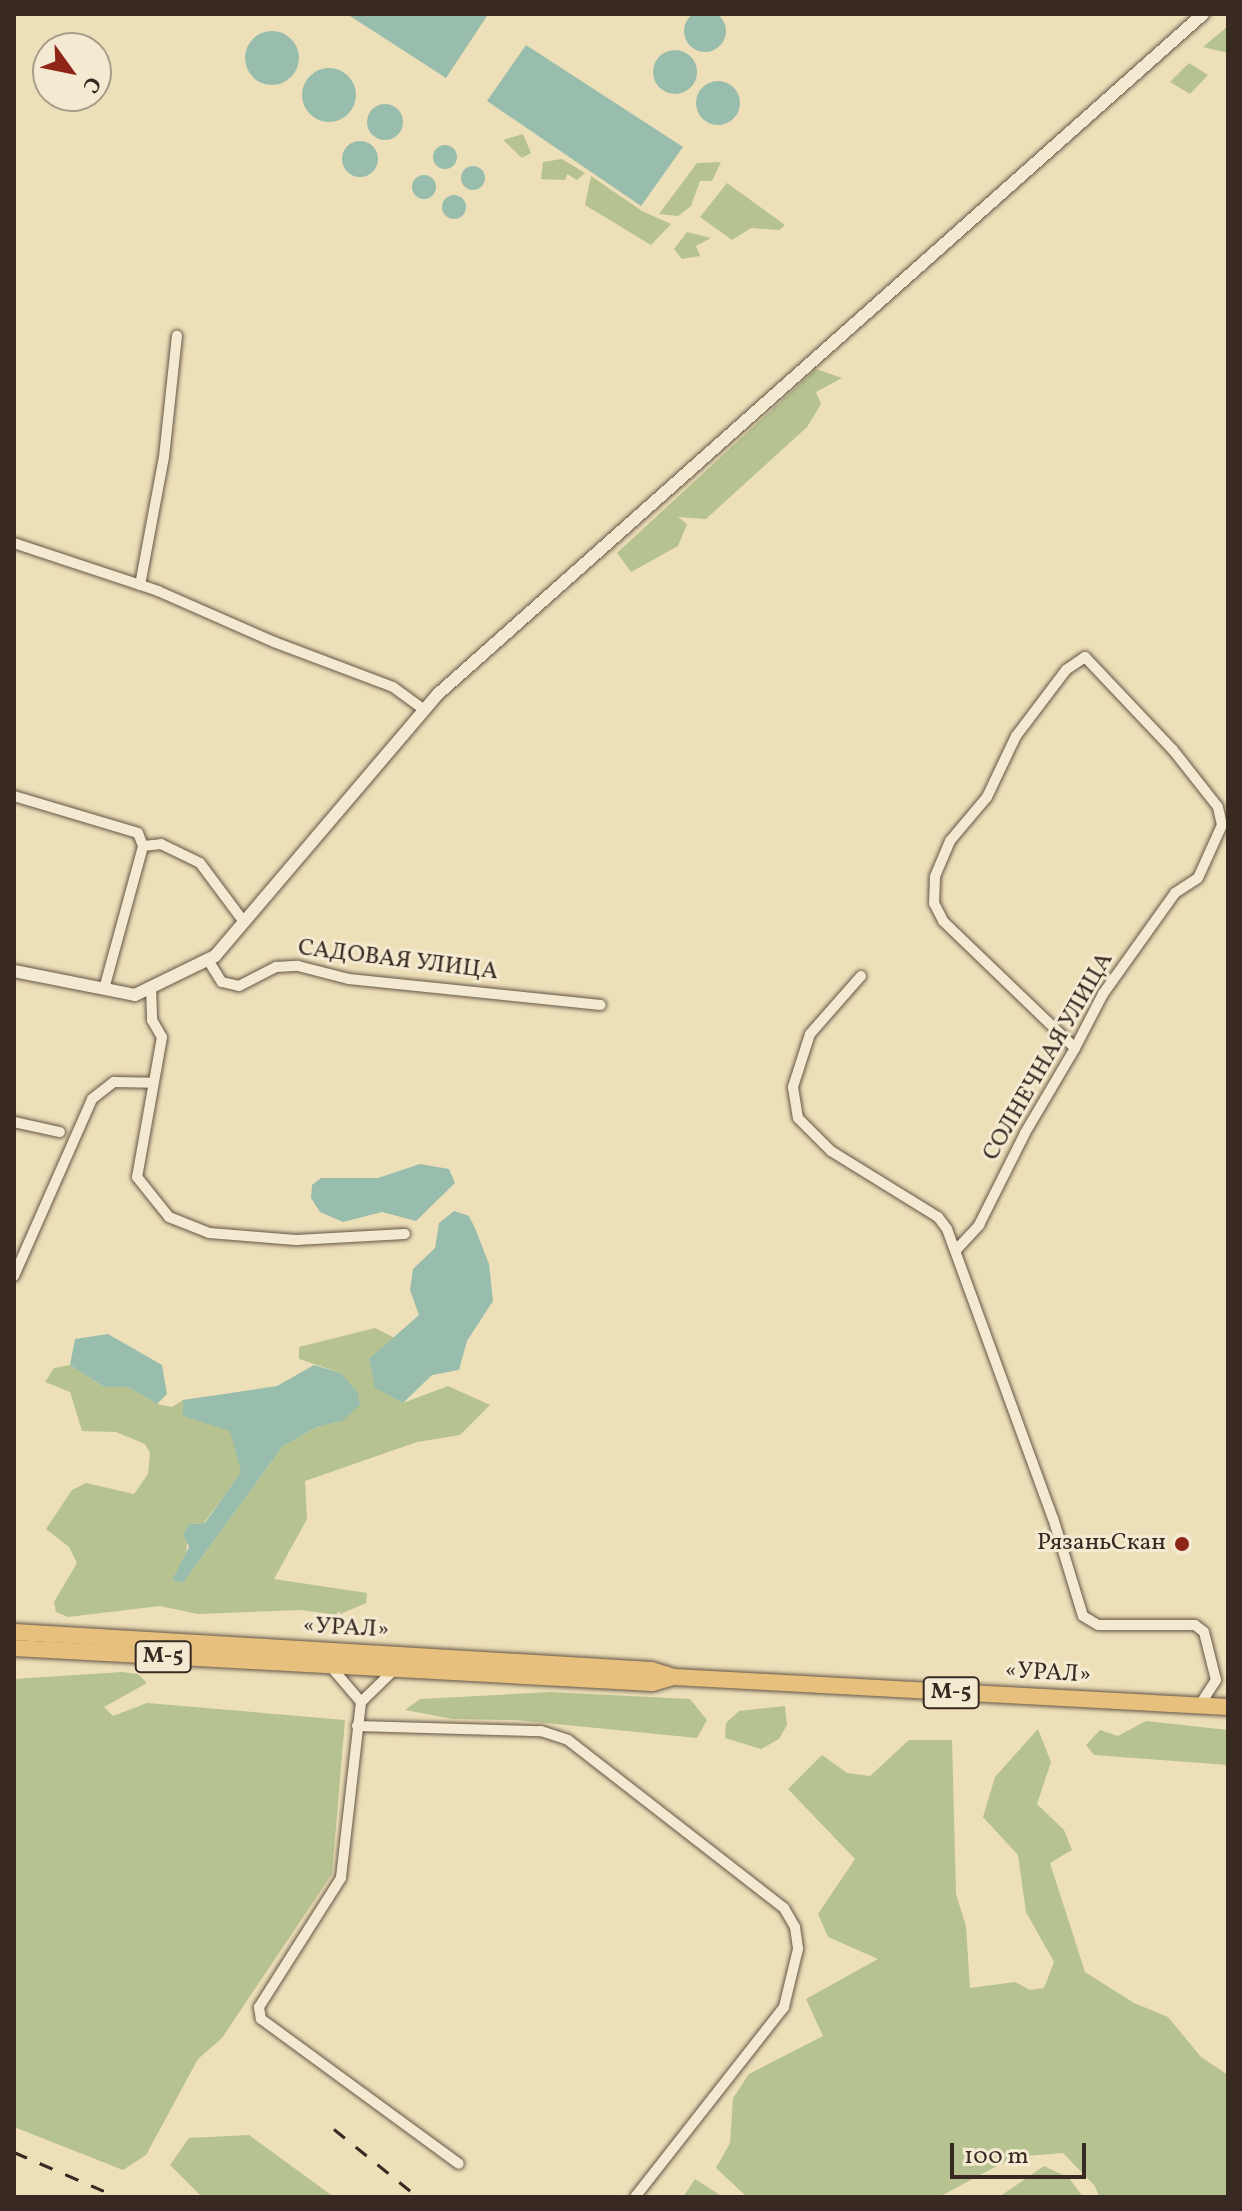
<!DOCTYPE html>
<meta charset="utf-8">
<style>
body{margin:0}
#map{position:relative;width:1242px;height:2211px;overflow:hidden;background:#eddfb8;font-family:Vollkorn,serif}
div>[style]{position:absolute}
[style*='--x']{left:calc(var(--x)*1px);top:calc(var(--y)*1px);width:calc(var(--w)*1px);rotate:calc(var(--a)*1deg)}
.green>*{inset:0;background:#b6c290}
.water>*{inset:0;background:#99bdad}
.round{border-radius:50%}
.roads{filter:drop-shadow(0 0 2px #655648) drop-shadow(0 0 2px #655648)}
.minor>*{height:10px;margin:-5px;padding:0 5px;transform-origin:5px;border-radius:5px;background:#f3ead1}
.tertiary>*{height:12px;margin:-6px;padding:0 6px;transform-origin:6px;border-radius:6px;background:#f3ead1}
.trunk>*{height:16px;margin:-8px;padding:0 8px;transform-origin:8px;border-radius:8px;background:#e6c07c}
.rail>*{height:3px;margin-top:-1.5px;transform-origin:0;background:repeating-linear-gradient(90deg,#382923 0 14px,transparent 0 28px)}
.dots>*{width:22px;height:22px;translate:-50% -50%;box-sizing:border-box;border:4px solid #f3ead1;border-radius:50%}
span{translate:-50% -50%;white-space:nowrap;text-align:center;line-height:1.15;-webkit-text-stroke:6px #f3ead1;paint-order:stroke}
.shield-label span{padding:2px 6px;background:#f3ead1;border:2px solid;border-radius:6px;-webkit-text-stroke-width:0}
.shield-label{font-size:22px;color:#382923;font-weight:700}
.street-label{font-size:24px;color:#382923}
.poi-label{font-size:24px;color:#382923}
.right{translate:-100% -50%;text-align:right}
.frame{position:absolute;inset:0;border:16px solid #382923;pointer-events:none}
.north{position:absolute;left:32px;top:32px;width:80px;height:80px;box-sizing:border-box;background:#f3ead1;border:2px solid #a89d8b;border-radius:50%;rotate:123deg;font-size:22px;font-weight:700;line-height:32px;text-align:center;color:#382923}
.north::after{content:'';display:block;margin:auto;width:28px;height:36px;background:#8f2418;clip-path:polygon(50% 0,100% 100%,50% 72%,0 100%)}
.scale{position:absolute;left:950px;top:2143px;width:136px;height:36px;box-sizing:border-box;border:4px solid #382923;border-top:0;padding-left:10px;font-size:24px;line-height:28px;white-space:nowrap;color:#382923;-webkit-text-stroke:6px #f3ead1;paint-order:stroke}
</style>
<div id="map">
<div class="green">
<div style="clip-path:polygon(1228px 26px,1228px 53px,1203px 47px)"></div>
<div style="clip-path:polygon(1189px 63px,1208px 75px,1190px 94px,1170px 82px)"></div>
<div style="clip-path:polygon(523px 134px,531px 153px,522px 158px,503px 140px)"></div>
<div style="clip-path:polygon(562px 159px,585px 173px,577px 180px,567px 174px,565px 180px,541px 179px,543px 162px)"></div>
<div style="clip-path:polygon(721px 162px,712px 181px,700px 181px,691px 206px,678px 216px,659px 214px,697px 163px)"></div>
<div style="clip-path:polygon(591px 176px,642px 211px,671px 224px,651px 245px,585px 205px)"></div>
<div style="clip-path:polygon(727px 183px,785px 225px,779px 230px,751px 228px,732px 240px,700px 217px)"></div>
<div style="clip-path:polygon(687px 232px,711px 238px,696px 246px,700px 256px,682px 259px,674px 249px)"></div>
<div style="clip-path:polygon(816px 369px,842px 378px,816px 392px,821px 404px,807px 427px,706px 519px,678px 517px,687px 524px,678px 546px,631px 572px,617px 553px)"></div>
<div style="clip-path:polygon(375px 1328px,395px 1338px,369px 1359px,376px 1388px,403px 1403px,448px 1386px,490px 1405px,460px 1435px,417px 1442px,305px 1481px,307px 1519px,274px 1579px,367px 1593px,366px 1603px,338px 1615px,301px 1610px,198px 1614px,160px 1606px,68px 1617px,56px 1612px,54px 1602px,77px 1563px,69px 1547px,46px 1529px,72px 1490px,86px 1483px,134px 1494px,148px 1474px,150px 1453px,145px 1444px,116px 1432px,82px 1431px,70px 1392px,45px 1382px,54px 1368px,70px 1365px,104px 1387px,128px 1387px,157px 1404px,172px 1407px,183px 1400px,184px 1416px,231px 1431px,242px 1472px,204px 1523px,189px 1524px,183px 1583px,283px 1446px,317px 1427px,342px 1421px,341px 1373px,299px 1359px,299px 1347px)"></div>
<div style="clip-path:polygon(122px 1672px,138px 1674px,147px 1683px,104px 1707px,113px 1716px,147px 1703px,345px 1720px,332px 1874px,222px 2038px,198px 2059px,146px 2155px,123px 2170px,14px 2127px,14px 1679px)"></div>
<div style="clip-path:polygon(550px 1692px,690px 1699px,707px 1720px,697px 1738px,516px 1720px,453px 1719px,405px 1710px,420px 1699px)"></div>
<div style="clip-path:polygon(785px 1706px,787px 1725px,779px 1739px,761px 1749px,725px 1738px,726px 1723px,739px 1711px)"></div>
<div style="clip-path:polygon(1146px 1721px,1228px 1730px,1228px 1765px,1094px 1755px,1086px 1745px,1100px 1730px,1118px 1736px)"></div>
<div style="clip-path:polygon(1038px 1729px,1051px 1762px,1037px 1804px,1064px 1830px,1072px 1850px,1050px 1863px,1085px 1972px,1134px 2003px,1168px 2017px,1201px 2057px,1228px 2075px,1228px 2197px,1099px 2197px,1095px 2186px,1063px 2153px,1014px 2157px,939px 2197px,747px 2197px,716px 2168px,730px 2143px,733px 2098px,749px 2074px,823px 2036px,806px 1999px,878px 1959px,828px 1937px,818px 1914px,855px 1859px,788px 1789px,822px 1755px,847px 1773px,870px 1776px,909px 1740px,952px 1740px,956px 1894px,966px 1926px,970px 1988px,1015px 1982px,1030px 1990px,1044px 1988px,1054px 1962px,1026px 1912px,1018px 1855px,983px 1817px,995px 1777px)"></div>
<div style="clip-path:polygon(249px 2135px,334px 2197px,202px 2197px,170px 2165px,189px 2138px)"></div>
<div style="clip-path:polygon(1044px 2166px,1069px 2178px,1083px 2197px,999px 2197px)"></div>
<div style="clip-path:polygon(695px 2179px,723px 2197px,683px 2197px)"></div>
</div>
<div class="water">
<div class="round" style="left:684px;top:10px;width:42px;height:42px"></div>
<div style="clip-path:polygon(347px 14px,484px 14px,487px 16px,446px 78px)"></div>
<div class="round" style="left:245px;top:31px;width:54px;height:54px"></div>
<div style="clip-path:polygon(526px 45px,683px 147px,641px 206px,487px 101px)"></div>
<div class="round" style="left:653px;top:50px;width:44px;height:44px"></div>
<div class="round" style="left:302px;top:68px;width:54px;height:54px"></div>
<div class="round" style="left:696px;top:81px;width:44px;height:44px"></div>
<div class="round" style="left:367px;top:104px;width:36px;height:36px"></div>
<div class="round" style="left:342px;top:141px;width:36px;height:36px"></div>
<div class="round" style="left:433px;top:145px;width:24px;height:24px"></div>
<div class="round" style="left:461px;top:166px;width:24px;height:24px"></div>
<div class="round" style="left:412px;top:175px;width:24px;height:24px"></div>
<div class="round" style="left:442px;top:195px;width:24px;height:24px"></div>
<div style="clip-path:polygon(420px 1164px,449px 1169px,455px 1183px,416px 1221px,382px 1212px,343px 1222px,320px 1212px,311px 1198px,312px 1185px,321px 1178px,378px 1178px)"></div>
<div style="clip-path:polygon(454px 1211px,469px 1216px,475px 1228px,489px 1264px,493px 1301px,467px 1341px,459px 1370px,432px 1375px,403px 1403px,375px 1388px,369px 1359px,419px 1315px,410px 1290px,413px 1269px,435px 1248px,439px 1223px)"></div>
<div style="clip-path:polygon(108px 1334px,162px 1365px,167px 1394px,157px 1404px,128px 1387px,104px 1387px,70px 1365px,75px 1339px)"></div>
<div style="clip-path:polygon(314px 1365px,341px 1373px,358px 1393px,360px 1405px,342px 1421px,317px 1427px,283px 1446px,183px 1583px,172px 1580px,189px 1547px,183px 1534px,189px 1524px,205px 1523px,241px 1472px,230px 1431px,183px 1416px,183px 1400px,277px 1386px)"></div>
</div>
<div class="roads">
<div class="minor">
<div style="--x:14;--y:543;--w:152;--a:18.4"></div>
<div style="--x:158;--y:591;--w:127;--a:23.7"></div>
<div style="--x:274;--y:642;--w:127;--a:20.7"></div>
<div style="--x:393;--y:687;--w:39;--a:36"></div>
<div style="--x:140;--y:585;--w:130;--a:-79.4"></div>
<div style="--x:164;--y:457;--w:122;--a:-83.9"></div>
<div style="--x:14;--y:796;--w:129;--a:16.6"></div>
<div style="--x:138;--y:833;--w:14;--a:69"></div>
<div style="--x:143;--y:846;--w:18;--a:-6"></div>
<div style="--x:161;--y:844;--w:43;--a:26"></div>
<div style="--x:200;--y:863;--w:74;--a:53.3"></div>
<div style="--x:208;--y:960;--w:26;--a:58"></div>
<div style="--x:222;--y:982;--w:17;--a:13"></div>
<div style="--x:239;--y:986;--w:42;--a:-27.2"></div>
<div style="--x:276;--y:967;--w:22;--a:-3"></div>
<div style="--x:298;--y:966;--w:53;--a:14.3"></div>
<div style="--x:349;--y:979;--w:253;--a:5.9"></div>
<div style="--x:861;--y:976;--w:77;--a:131.3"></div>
<div style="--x:810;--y:1034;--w:56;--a:107.8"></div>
<div style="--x:793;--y:1087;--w:31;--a:81"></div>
<div style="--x:798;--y:1118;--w:47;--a:45"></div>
<div style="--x:831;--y:1151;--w:126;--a:31.7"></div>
<div style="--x:938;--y:1217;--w:15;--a:53"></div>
<div style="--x:947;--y:1229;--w:308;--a:69.9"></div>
<div style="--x:1053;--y:1518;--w:102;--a:73"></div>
<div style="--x:1083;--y:1616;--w:17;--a:31"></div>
<div style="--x:1098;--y:1625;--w:97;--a:0"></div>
<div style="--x:1195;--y:1625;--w:11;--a:38"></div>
<div style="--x:1204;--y:1632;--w:49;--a:76"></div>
<div style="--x:1216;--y:1680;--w:30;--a:123"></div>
<div style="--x:151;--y:987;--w:33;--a:88"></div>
<div style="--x:152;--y:1020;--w:20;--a:60"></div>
<div style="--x:162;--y:1037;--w:142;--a:100.1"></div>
<div style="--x:137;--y:1177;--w:51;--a:51.3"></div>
<div style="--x:169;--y:1217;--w:43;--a:21.8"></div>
<div style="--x:209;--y:1233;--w:87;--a:4.6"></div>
<div style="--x:296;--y:1240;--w:109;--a:-3.2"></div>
<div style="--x:104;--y:989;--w:148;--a:-74.7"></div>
<div style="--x:14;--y:1122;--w:47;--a:12.3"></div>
<div style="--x:957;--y:1249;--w:33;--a:-47"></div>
<div style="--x:979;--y:1225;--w:103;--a:-63.4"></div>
<div style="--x:1025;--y:1133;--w:99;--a:-59.5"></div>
<div style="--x:1075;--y:1048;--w:61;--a:-62.6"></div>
<div style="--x:1103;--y:994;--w:124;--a:-54.5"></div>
<div style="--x:1175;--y:893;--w:27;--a:-33"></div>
<div style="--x:1198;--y:878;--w:58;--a:-65.6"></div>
<div style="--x:1222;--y:825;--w:18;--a:-103"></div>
<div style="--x:1218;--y:807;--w:73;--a:-128.3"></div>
<div style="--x:1173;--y:750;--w:128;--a:-133.4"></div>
<div style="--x:1085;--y:657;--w:23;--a:146"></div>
<div style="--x:1066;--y:670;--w:83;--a:127.1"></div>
<div style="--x:1016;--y:736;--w:68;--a:115.4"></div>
<div style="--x:987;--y:797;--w:57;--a:130.1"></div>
<div style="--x:950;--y:841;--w:39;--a:113"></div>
<div style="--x:935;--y:877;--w:26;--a:92"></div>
<div style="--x:934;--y:903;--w:20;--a:63"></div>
<div style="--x:943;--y:921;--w:183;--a:43.9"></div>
<div style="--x:14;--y:1276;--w:193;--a:-66.2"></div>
<div style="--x:92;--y:1099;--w:28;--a:-38"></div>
<div style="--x:114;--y:1082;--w:39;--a:1"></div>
<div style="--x:332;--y:1668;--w:45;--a:49.5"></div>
<div style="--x:393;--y:1671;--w:45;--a:135.9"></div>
<div style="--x:361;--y:1702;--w:177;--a:96.5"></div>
<div style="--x:341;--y:1878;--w:153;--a:122.4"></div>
<div style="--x:259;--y:2007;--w:12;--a:81"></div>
<div style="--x:261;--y:2019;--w:245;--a:36.2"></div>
<div style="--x:357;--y:1726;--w:184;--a:1.6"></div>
<div style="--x:541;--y:1731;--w:28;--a:18"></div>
<div style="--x:568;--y:1740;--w:274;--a:37.9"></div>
<div style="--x:784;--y:1908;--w:22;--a:60"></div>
<div style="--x:795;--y:1927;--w:22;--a:82"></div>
<div style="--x:798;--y:1949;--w:60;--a:103.6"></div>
<div style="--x:784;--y:2007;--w:241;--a:128.1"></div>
</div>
<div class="tertiary">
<div style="--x:14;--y:971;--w:123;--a:11.2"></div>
<div style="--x:135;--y:995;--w:89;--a:-26"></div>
<div style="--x:215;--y:956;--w:344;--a:-49.6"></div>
<div style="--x:438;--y:694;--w:1024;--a:-41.63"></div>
</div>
<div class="trunk">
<div style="--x:14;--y:1632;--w:638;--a:3.41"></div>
<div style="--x:651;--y:1670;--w:24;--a:17"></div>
<div style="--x:674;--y:1677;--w:555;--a:3.1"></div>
<div style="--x:14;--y:1648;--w:639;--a:3.14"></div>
<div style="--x:652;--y:1683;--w:22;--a:-16"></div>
</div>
</div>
<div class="rail">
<div style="--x:334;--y:2129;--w:108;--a:39"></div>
<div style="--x:14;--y:2152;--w:113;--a:23.4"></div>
</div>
<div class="dots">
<div style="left:1182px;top:1544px;background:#8f2418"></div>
</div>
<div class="shield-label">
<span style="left:163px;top:1657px">М-5</span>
<span style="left:951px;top:1693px">М-5</span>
</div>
<div class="street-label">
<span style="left:398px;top:961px;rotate:7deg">САДОВАЯ УЛИЦА</span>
<span style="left:1049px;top:1057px;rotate:-60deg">СОЛНЕЧНАЯ УЛИЦА</span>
<span style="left:346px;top:1629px;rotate:3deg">«УРАЛ»</span>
<span style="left:1048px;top:1674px;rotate:3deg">«УРАЛ»</span>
</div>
<div class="poi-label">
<span class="right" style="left:1166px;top:1544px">РязаньСкан</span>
</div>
<div class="frame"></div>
<div class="north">С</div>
<div class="scale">100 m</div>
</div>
